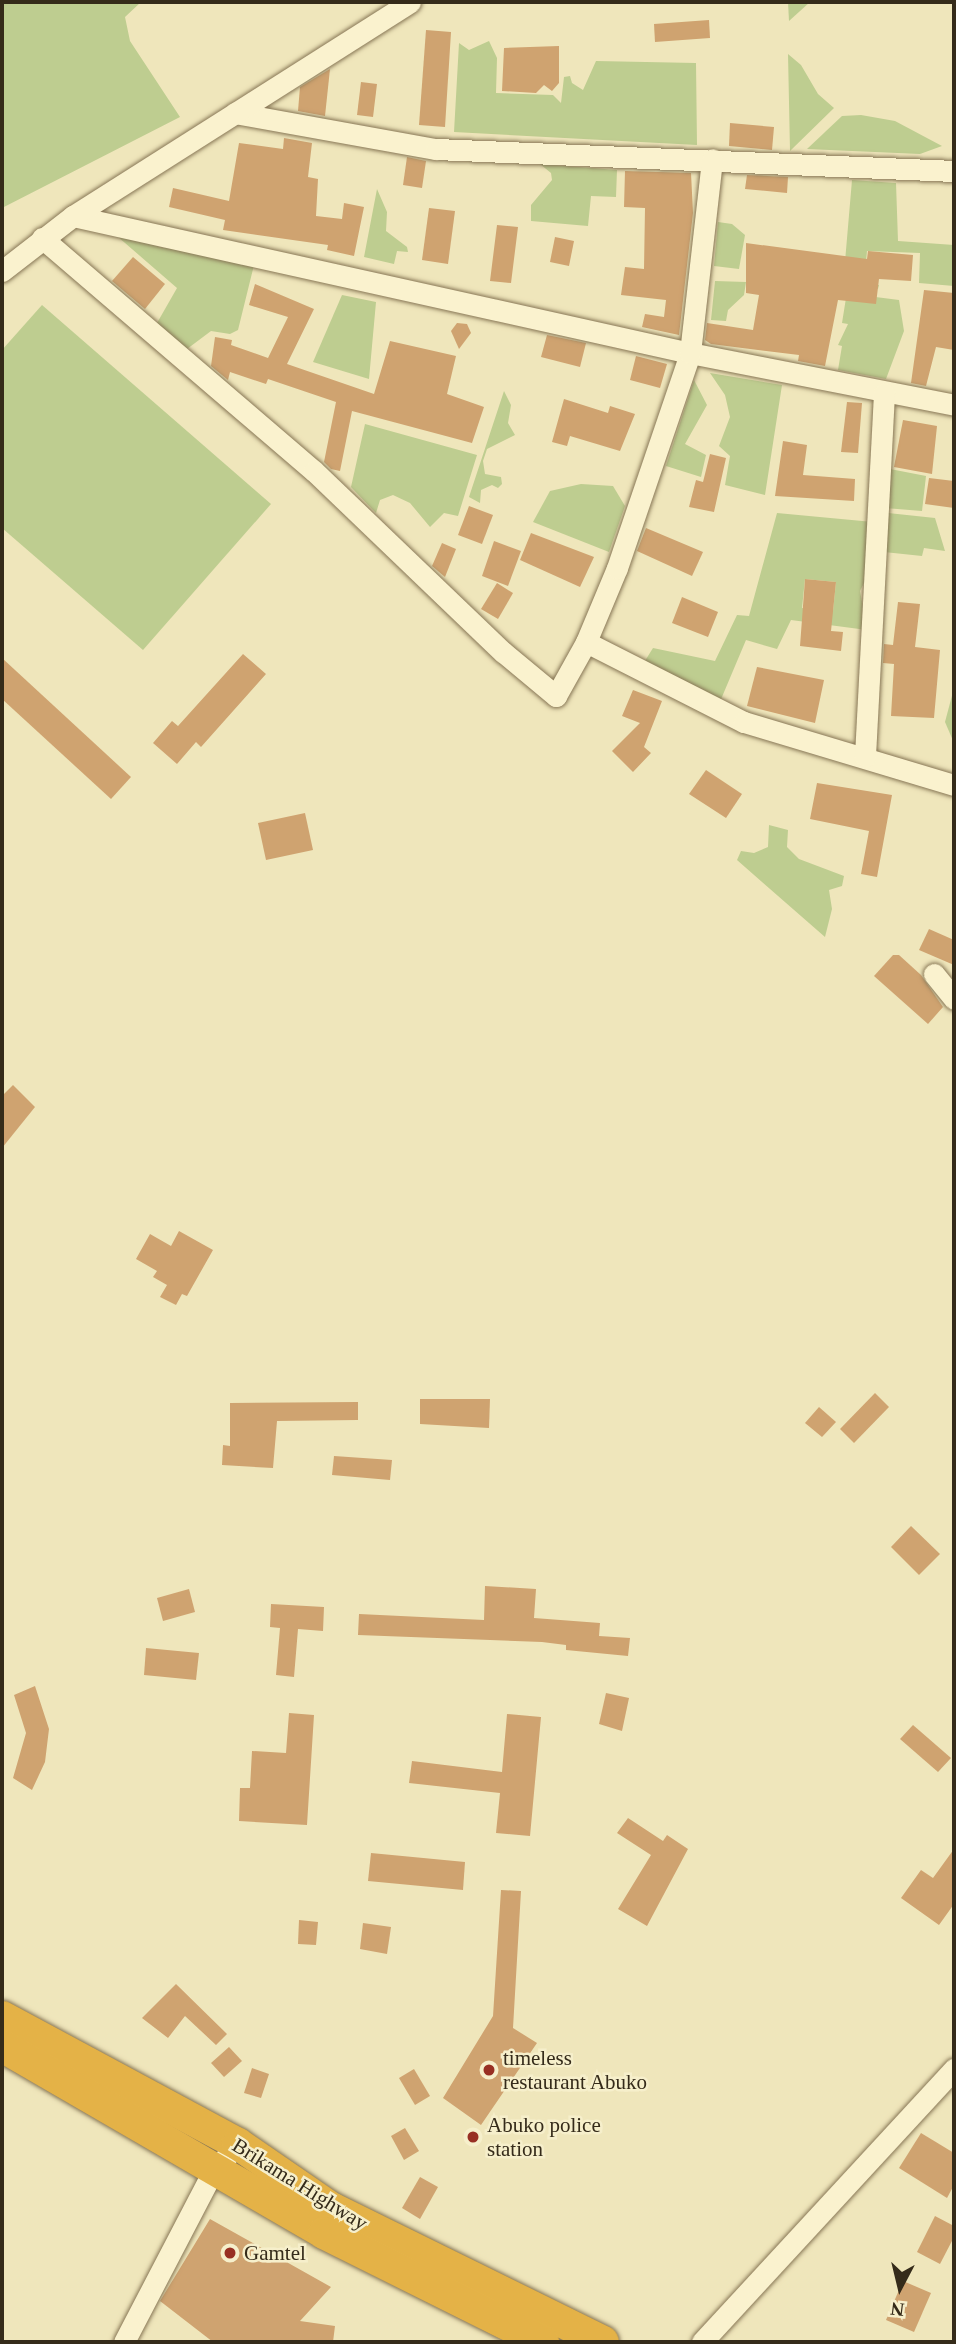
<!DOCTYPE html>
<style>
body{margin:0}
#map{position:relative;width:956px;height:2344px;overflow:hidden;background:#efe6bb;font-family:"Times New Roman",serif}
div>[style]{position:absolute}
[style*='--x']{left:calc(var(--x)*1px);top:calc(var(--y)*1px);width:calc(var(--w)*1px);rotate:calc(var(--a)*1deg)}
.green>*{inset:0;background:#becd90}
.building>*{inset:0;background:#cfa370}
.roads{filter:drop-shadow(0 0 2px #877655) drop-shadow(0 0 2px #877655)}
.minor>*{height:21px;margin:-10.5px;padding:0 10.5px;transform-origin:10.5px;border-radius:10.5px;background:#faf2ce}
.highway>*{height:32px;margin:-16px;padding:0 16px;transform-origin:16px;border-radius:16px;background:#e4b247}
.dots>*{width:19px;height:19px;translate:-50% -50%;box-sizing:border-box;border:4px solid #f6efcb;border-radius:50%}
span{translate:-50% -50%;white-space:nowrap;text-align:center;line-height:1.15;-webkit-text-stroke:5px #f6efcb;paint-order:stroke}
.poi-label{font-size:21px;color:#352b1a}
.left{translate:0 -50%;text-align:left}
.street-label{font-size:21px;color:#352b1a}
.frame{position:absolute;inset:0;border:4px solid #352b1a;pointer-events:none}
.north{position:absolute;left:865px;top:2253px;width:70px;height:70px;-webkit-text-stroke:5px #f6efcb;paint-order:stroke;rotate:187deg;font-size:19px;font-weight:700;line-height:28px;text-align:center;color:#352b1a}
.north::after{content:'';display:block;margin:auto;width:24px;height:32px;background:#352b1a;clip-path:polygon(50% 0,100% 100%,50% 72%,0 100%)}
</style>
<div id="map">
<div class="green">
<div style="clip-path:polygon(2px 2px,141px 2px,125px 17px,130px 41px,180px 117px,2px 208px)"></div>
<div style="clip-path:polygon(788px 2px,810px 2px,789px 21px)"></div>
<div style="clip-path:polygon(489px 41px,497px 58px,496px 93px,553px 95px,561px 103px,564px 77px,570px 76px,572px 83px,583px 90px,596px 61px,696px 63px,697px 145px,454px 132px,459px 43px,469px 50px)"></div>
<div style="clip-path:polygon(788px 54px,801px 65px,818px 94px,834px 108px,790px 151px)"></div>
<div style="clip-path:polygon(861px 115px,895px 121px,942px 146px,920px 154px,807px 149px,842px 116px)"></div>
<div style="clip-path:polygon(540px 164px,617px 170px,616px 197px,591px 196px,588px 226px,531px 221px,531px 205px,552px 180px,551px 173px)"></div>
<div style="clip-path:polygon(852px 180px,896px 183px,898px 241px,954px 245px,954px 286px,919px 283px,920px 253px,867px 251px,864px 283px,879px 285px,878px 289px,843px 285px)"></div>
<div style="clip-path:polygon(377px 189px,387px 212px,386px 231px,407px 247px,408px 252px,397px 251px,394px 264px,364px 257px)"></div>
<div style="clip-path:polygon(718px 222px,732px 224px,745px 235px,739px 269px,714px 266px)"></div>
<div style="clip-path:polygon(110px 230px,149px 238px,150px 244px,165px 248px,168px 244px,254px 265px,238px 330px,230px 334px,211px 331px,187px 349px,157px 323px,177px 288px)"></div>
<div style="clip-path:polygon(715px 281px,746px 282px,744px 295px,728px 310px,726px 321px,711px 320px)"></div>
<div style="clip-path:polygon(852px 294px,899px 300px,904px 331px,886px 379px,838px 370px,842px 346px,838px 345px,848px 324px,842px 323px,846px 298px)"></div>
<div style="clip-path:polygon(342px 295px,376px 302px,369px 379px,313px 362px)"></div>
<div style="clip-path:polygon(42px 305px,271px 504px,143px 650px,2px 528px,2px 350px)"></div>
<div style="clip-path:polygon(710px 373px,782px 385px,765px 495px,725px 485px,730px 456px,719px 446px,730px 417px,725px 395px)"></div>
<div style="clip-path:polygon(694px 380px,707px 405px,685px 444px,706px 455px,701px 477px,666px 466px)"></div>
<div style="clip-path:polygon(504px 391px,511px 405px,508px 423px,515px 435px,487px 449px,483px 461px,485px 474px,501px 477px,502px 484px,498px 488px,492px 485px,481px 490px,480px 503px,469px 497px)"></div>
<div style="clip-path:polygon(365px 424px,477px 455px,458px 516px,444px 513px,430px 527px,410px 503px,393px 495px,380px 500px,376px 513px,372px 509px,351px 487px)"></div>
<div style="clip-path:polygon(890px 469px,926px 476px,922px 511px,885px 508px)"></div>
<div style="clip-path:polygon(581px 484px,613px 486px,625px 506px,609px 552px,533px 522px,550px 491px)"></div>
<div style="clip-path:polygon(evenodd,777px 513px,873px 522px,871px 569px,860px 591px,867px 630px,791px 620px,777px 649px,746px 640px,719px 704px,643px 664px,653px 648px,715px 661px,737px 615px,749px 616px,777px 513px,805px 579px,836px 582px,833px 611px,802px 608px,805px 579px)"></div>
<div style="clip-path:polygon(888px 513px,935px 518px,945px 551px,924px 548px,922px 556px,884px 552px)"></div>
<div style="clip-path:polygon(954px 688px,954px 743px,945px 722px)"></div>
<div style="clip-path:polygon(769px 825px,788px 830px,787px 847px,799px 859px,844px 876px,842px 886px,829px 890px,832px 909px,825px 937px,737px 860px,741px 851px,754px 853px,768px 847px)"></div>
</div>
<div class="building">
<div style="clip-path:polygon(709px 20px,710px 38px,655px 42px,654px 24px)"></div>
<div style="clip-path:polygon(426px 30px,451px 32px,445px 127px,419px 125px)"></div>
<div style="clip-path:polygon(559px 46px,559px 83px,552px 91px,544px 85px,536px 93px,502px 91px,504px 48px)"></div>
<div style="clip-path:polygon(330px 69px,325px 116px,298px 111px,300px 87px)"></div>
<div style="clip-path:polygon(361px 82px,377px 84px,373px 117px,357px 115px)"></div>
<div style="clip-path:polygon(730px 123px,774px 127px,772px 150px,729px 146px)"></div>
<div style="clip-path:polygon(284px 138px,312px 143px,308px 177px,318px 179px,316px 216px,342px 219px,344px 203px,364px 207px,354px 256px,327px 250px,328px 245px,223px 230px,225px 220px,169px 207px,173px 188px,229px 201px,239px 143px,283px 149px)"></div>
<div style="clip-path:polygon(407px 157px,426px 161px,422px 188px,403px 185px)"></div>
<div style="clip-path:polygon(625px 171px,691px 173px,693px 213px,679px 335px,642px 327px,645px 314px,664px 317px,666px 300px,621px 295px,625px 267px,644px 269px,645px 208px,624px 207px)"></div>
<div style="clip-path:polygon(747px 175px,788px 177px,787px 193px,745px 189px)"></div>
<div style="clip-path:polygon(429px 208px,455px 211px,448px 264px,422px 260px)"></div>
<div style="clip-path:polygon(497px 225px,518px 227px,511px 283px,490px 281px)"></div>
<div style="clip-path:polygon(555px 237px,574px 241px,569px 266px,550px 262px)"></div>
<div style="clip-path:polygon(746px 243px,867px 259px,868px 251px,913px 255px,911px 281px,879px 279px,876px 304px,838px 300px,825px 366px,798px 361px,799px 355px,711px 344px,705px 340px,707px 323px,753px 330px,759px 295px,746px 293px)"></div>
<div style="clip-path:polygon(133px 257px,165px 284px,145px 309px,112px 281px)"></div>
<div style="clip-path:polygon(255px 284px,314px 309px,287px 364px,374px 394px,390px 341px,456px 356px,447px 394px,484px 407px,472px 443px,352px 411px,340px 471px,331px 469px,324px 462px,336px 402px,268px 379px,266px 384px,230px 372px,228px 380px,211px 366px,215px 337px,232px 340px,231px 345px,268px 358px,288px 317px,249px 305px)"></div>
<div style="clip-path:polygon(924px 290px,954px 293px,954px 350px,936px 347px,926px 386px,911px 383px)"></div>
<div style="clip-path:polygon(457px 323px,467px 324px,471px 333px,459px 349px,451px 331px)"></div>
<div style="clip-path:polygon(547px 335px,586px 343px,580px 367px,541px 357px)"></div>
<div style="clip-path:polygon(636px 356px,667px 364px,660px 388px,630px 380px)"></div>
<div style="clip-path:polygon(564px 399px,608px 413px,610px 406px,635px 414px,620px 451px,570px 436px,567px 446px,552px 442px)"></div>
<div style="clip-path:polygon(847px 402px,862px 403px,858px 453px,841px 452px)"></div>
<div style="clip-path:polygon(903px 420px,937px 426px,932px 474px,894px 467px)"></div>
<div style="clip-path:polygon(783px 441px,807px 445px,803px 475px,855px 479px,854px 501px,775px 496px)"></div>
<div style="clip-path:polygon(710px 454px,726px 458px,714px 512px,689px 507px,696px 480px,703px 482px)"></div>
<div style="clip-path:polygon(929px 478px,954px 481px,954px 508px,925px 504px)"></div>
<div style="clip-path:polygon(469px 506px,493px 515px,482px 544px,458px 535px)"></div>
<div style="clip-path:polygon(646px 528px,703px 552px,692px 576px,637px 551px)"></div>
<div style="clip-path:polygon(531px 533px,594px 557px,580px 587px,520px 560px)"></div>
<div style="clip-path:polygon(494px 541px,521px 551px,508px 586px,482px 576px)"></div>
<div style="clip-path:polygon(442px 543px,456px 549px,445px 577px,432px 566px)"></div>
<div style="clip-path:polygon(805px 579px,836px 582px,831px 631px,843px 632px,841px 651px,800px 646px)"></div>
<div style="clip-path:polygon(497px 583px,513px 593px,498px 619px,481px 609px)"></div>
<div style="clip-path:polygon(682px 597px,718px 612px,708px 637px,672px 623px)"></div>
<div style="clip-path:polygon(898px 602px,920px 604px,915px 647px,940px 650px,934px 718px,891px 716px,894px 664px,883px 663px,884px 644px,893px 645px)"></div>
<div style="clip-path:polygon(243px 654px,266px 674px,201px 747px,196px 742px,177px 764px,153px 743px,172px 721px,178px 726px)"></div>
<div style="clip-path:polygon(2px 658px,131px 777px,111px 799px,2px 699px)"></div>
<div style="clip-path:polygon(757px 667px,824px 680px,815px 723px,747px 706px)"></div>
<div style="clip-path:polygon(633px 690px,662px 701px,644px 747px,651px 753px,633px 772px,612px 751px,640px 723px,622px 716px)"></div>
<div style="clip-path:polygon(706px 770px,742px 794px,726px 818px,689px 794px)"></div>
<div style="clip-path:polygon(817px 783px,892px 795px,877px 877px,861px 874px,869px 831px,810px 819px)"></div>
<div style="clip-path:polygon(305px 813px,313px 850px,266px 860px,258px 823px)"></div>
<div style="clip-path:polygon(929px 929px,954px 940px,954px 965px,919px 950px)"></div>
<div style="clip-path:polygon(893px 955px,899px 955px,921px 975px,943px 1007px,928px 1024px,874px 976px)"></div>
<div style="clip-path:polygon(13px 1085px,35px 1107px,2px 1148px,2px 1096px)"></div>
<div style="clip-path:polygon(179px 1231px,213px 1250px,187px 1296px,182px 1294px,176px 1305px,160px 1297px,167px 1285px,153px 1277px,157px 1271px,136px 1259px,150px 1234px,171px 1246px)"></div>
<div style="clip-path:polygon(875px 1393px,889px 1407px,854px 1443px,840px 1429px)"></div>
<div style="clip-path:polygon(420px 1399px,490px 1399px,489px 1428px,420px 1424px)"></div>
<div style="clip-path:polygon(358px 1402px,358px 1420px,277px 1421px,273px 1468px,222px 1465px,223px 1445px,230px 1446px,230px 1403px)"></div>
<div style="clip-path:polygon(819px 1407px,836px 1422px,822px 1437px,805px 1423px)"></div>
<div style="clip-path:polygon(334px 1456px,392px 1460px,390px 1480px,332px 1475px)"></div>
<div style="clip-path:polygon(911px 1526px,940px 1554px,919px 1575px,891px 1547px)"></div>
<div style="clip-path:polygon(485px 1586px,536px 1589px,534px 1618px,600px 1623px,599px 1636px,630px 1638px,628px 1656px,566px 1650px,566px 1645px,542px 1642px,358px 1635px,359px 1614px,484px 1620px)"></div>
<div style="clip-path:polygon(189px 1589px,195px 1612px,163px 1621px,157px 1598px)"></div>
<div style="clip-path:polygon(271px 1604px,324px 1607px,323px 1631px,298px 1629px,294px 1677px,276px 1675px,280px 1628px,270px 1627px)"></div>
<div style="clip-path:polygon(146px 1648px,199px 1653px,196px 1680px,144px 1675px)"></div>
<div style="clip-path:polygon(35px 1686px,49px 1729px,45px 1762px,32px 1790px,13px 1778px,26px 1733px,14px 1695px)"></div>
<div style="clip-path:polygon(606px 1693px,629px 1698px,622px 1731px,599px 1724px)"></div>
<div style="clip-path:polygon(289px 1713px,314px 1715px,307px 1825px,239px 1821px,240px 1788px,250px 1788px,252px 1751px,286px 1753px)"></div>
<div style="clip-path:polygon(507px 1714px,541px 1717px,530px 1836px,496px 1833px,500px 1793px,409px 1783px,412px 1761px,502px 1772px)"></div>
<div style="clip-path:polygon(913px 1725px,951px 1758px,938px 1772px,900px 1739px)"></div>
<div style="clip-path:polygon(628px 1818px,663px 1841px,667px 1835px,688px 1849px,647px 1926px,618px 1909px,651px 1855px,617px 1833px)"></div>
<div style="clip-path:polygon(954px 1849px,954px 1904px,939px 1925px,901px 1898px,921px 1870px,933px 1878px)"></div>
<div style="clip-path:polygon(371px 1853px,465px 1862px,463px 1890px,368px 1881px)"></div>
<div style="clip-path:polygon(501px 1890px,521px 1891px,513px 2028px,537px 2043px,481px 2125px,443px 2098px,493px 2016px)"></div>
<div style="clip-path:polygon(299px 1920px,318px 1922px,316px 1945px,298px 1944px)"></div>
<div style="clip-path:polygon(363px 1923px,391px 1927px,387px 1954px,360px 1949px)"></div>
<div style="clip-path:polygon(176px 1984px,227px 2034px,216px 2045px,185px 2016px,168px 2038px,142px 2018px)"></div>
<div style="clip-path:polygon(229px 2047px,242px 2061px,224px 2077px,211px 2063px)"></div>
<div style="clip-path:polygon(252px 2068px,269px 2074px,261px 2098px,244px 2093px)"></div>
<div style="clip-path:polygon(414px 2069px,430px 2096px,415px 2105px,399px 2078px)"></div>
<div style="clip-path:polygon(405px 2128px,419px 2151px,404px 2160px,391px 2136px)"></div>
<div style="clip-path:polygon(921px 2133px,954px 2153px,954px 2185px,947px 2198px,899px 2168px)"></div>
<div style="clip-path:polygon(420px 2177px,438px 2187px,420px 2219px,402px 2208px)"></div>
<div style="clip-path:polygon(935px 2216px,954px 2226px,954px 2237px,940px 2264px,917px 2252px)"></div>
<div style="clip-path:polygon(210px 2219px,331px 2287px,300px 2321px,335px 2326px,333px 2342px,213px 2342px,160px 2301px)"></div>
<div style="clip-path:polygon(903px 2281px,931px 2293px,914px 2332px,886px 2320px)"></div>
</div>
<div class="roads">
<div class="minor">
<div style="--x:235;--y:113;--w:204;--a:10.2"></div>
<div style="--x:436;--y:149;--w:518;--a:2.43"></div>
<div style="--x:73;--y:216;--w:632;--a:12.52"></div>
<div style="--x:690;--y:353;--w:269;--a:11.1"></div>
<div style="--x:42;--y:238;--w:358;--a:40.6"></div>
<div style="--x:314;--y:471;--w:262;--a:43.8"></div>
<div style="--x:503;--y:652;--w:69;--a:39.7"></div>
<div style="--x:556;--y:696;--w:62;--a:-60.9"></div>
<div style="--x:586;--y:642;--w:80;--a:-67.3"></div>
<div style="--x:617;--y:568;--w:227;--a:-71.2"></div>
<div style="--x:690;--y:353;--w:195;--a:-83.5"></div>
<div style="--x:2;--y:271;--w:90;--a:-37.8"></div>
<div style="--x:73;--y:216;--w:399;--a:-32.4"></div>
<div style="--x:586;--y:642;--w:177;--a:26.9"></div>
<div style="--x:744;--y:722;--w:219;--a:16.7"></div>
<div style="--x:865;--y:756;--w:363;--a:-87"></div>
<div style="--x:934;--y:974;--w:32;--a:51"></div>
<div style="--x:124;--y:2342;--w:193;--a:-62.5"></div>
<div style="--x:213;--y:2171;--w:37;--a:-47"></div>
<div style="--x:702;--y:2342;--w:372;--a:-47.3"></div>
</div>
<div class="highway">
<div style="--x:2;--y:2017;--w:268;--a:28.3"></div>
<div style="--x:238;--y:2144;--w:113;--a:34.5"></div>
<div style="--x:331;--y:2208;--w:303;--a:26.2"></div>
<div style="--x:2;--y:2046;--w:372;--a:30.1"></div>
<div style="--x:324;--y:2233;--w:245;--a:26.5"></div>
</div>
</div>
<div class="dots">
<div style="left:489px;top:2070px;background:#983023"></div>
<div style="left:473px;top:2137px;background:#983023"></div>
<div style="left:230px;top:2253px;background:#983023"></div>
</div>
<div class="poi-label">
<span class="left" style="left:503px;top:2070px">timeless<br>restaurant Abuko</span>
<span class="left" style="left:487px;top:2137px">Abuko police<br>station</span>
<span class="left" style="left:244px;top:2253px">Gamtel</span>
</div>
<div class="street-label">
<span style="left:300px;top:2184px;rotate:32deg">Brikama Highway</span>
</div>
<div class="frame"></div>
<div class="north">N</div>
</div>
